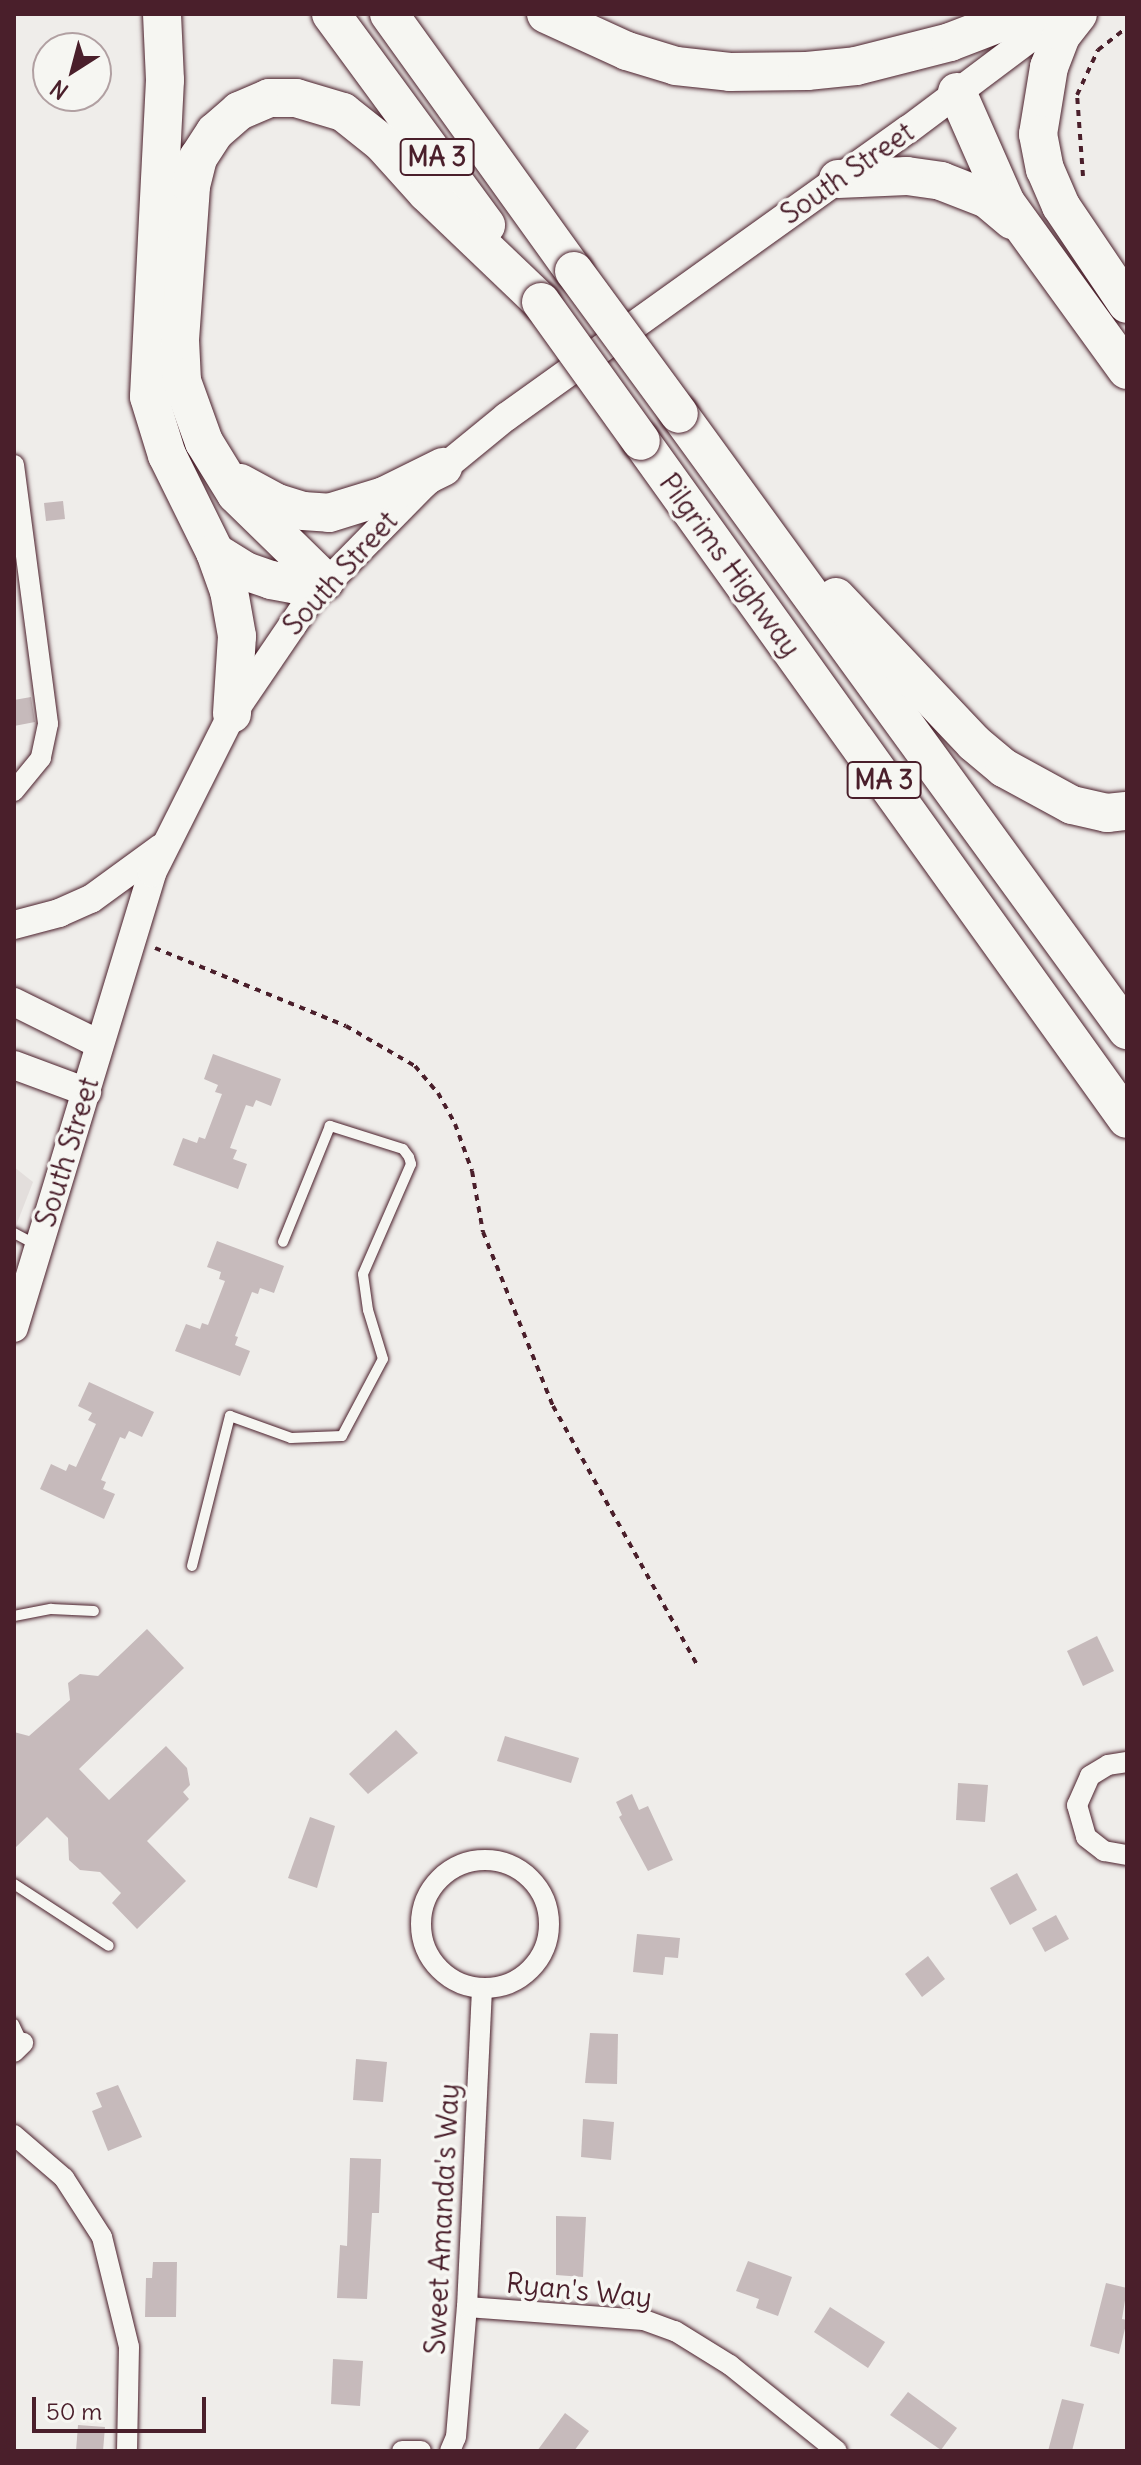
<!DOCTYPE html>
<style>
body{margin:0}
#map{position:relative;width:1141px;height:2465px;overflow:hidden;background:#efedea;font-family:Delius,sans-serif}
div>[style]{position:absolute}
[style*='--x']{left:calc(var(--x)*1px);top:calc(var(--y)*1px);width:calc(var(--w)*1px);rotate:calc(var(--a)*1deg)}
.built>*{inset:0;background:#e3dedc}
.building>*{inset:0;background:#c6babb}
.path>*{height:4px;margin-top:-2px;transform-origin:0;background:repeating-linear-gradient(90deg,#4a1f2b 0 6px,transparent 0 12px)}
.roads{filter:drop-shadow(0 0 2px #4a1f2b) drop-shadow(0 0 2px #4a1f2b)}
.lane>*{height:10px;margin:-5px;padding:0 5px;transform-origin:5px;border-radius:5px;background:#f6f6f2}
.street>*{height:20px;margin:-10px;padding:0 10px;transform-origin:10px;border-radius:10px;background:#f6f6f2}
.street>.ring{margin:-10px;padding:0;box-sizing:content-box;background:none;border:20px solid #f6f6f2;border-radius:50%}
.secondary>*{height:28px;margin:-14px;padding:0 14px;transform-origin:14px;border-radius:14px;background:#f6f6f2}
.highway>*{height:38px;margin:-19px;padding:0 19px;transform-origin:19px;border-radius:19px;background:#f6f6f2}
.bridges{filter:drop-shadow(0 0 2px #4a1f2b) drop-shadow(0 0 2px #4a1f2b)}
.highway-bridge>*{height:38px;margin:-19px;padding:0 19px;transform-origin:19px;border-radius:19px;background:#f6f6f2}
span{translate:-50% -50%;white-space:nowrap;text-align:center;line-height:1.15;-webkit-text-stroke:7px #f6f6f2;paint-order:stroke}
.shield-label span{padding:2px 6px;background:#f6f6f2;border:2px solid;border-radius:6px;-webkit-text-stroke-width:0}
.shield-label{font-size:26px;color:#4a1f2b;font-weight:700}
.street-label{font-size:28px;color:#4a1f2b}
.frame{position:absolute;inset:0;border:16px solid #4a1f2b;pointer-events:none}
.north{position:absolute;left:32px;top:32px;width:80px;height:80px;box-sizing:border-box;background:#f6f6f2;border:2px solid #b1a0a2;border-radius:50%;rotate:216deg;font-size:22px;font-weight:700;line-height:32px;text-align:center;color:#4a1f2b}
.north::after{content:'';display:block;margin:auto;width:28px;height:36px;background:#4a1f2b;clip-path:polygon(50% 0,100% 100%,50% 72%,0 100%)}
.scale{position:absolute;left:32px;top:2397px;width:174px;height:36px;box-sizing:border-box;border:4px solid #4a1f2b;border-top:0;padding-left:10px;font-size:24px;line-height:28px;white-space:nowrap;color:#4a1f2b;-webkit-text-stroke:6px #f6f6f2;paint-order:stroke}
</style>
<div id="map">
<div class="built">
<div style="clip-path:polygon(14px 1167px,33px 1182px,14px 1231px)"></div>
</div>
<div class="building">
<div style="clip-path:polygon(63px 501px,65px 519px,46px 521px,44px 503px)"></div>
<div style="clip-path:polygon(31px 697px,35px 722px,14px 726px,14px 700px)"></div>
<div style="clip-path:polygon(213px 1054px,281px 1079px,271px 1106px,256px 1100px,253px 1107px,246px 1105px,230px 1148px,237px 1150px,233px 1159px,247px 1164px,238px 1189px,173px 1165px,183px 1138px,197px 1143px,199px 1137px,205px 1139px,222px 1094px,215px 1092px,218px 1085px,204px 1079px)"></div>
<div style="clip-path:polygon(217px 1241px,284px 1266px,274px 1293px,260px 1288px,258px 1294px,252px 1292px,235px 1336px,238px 1337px,235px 1345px,250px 1351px,240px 1376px,175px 1351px,186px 1324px,200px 1329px,202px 1323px,208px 1325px,225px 1281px,219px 1279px,221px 1272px,207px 1267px)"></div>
<div style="clip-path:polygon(89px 1382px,154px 1412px,142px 1437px,129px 1431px,125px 1439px,120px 1437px,101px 1480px,106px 1482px,103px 1489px,115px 1494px,104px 1519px,40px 1489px,51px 1464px,66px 1471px,69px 1464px,76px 1467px,96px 1424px,88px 1420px,92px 1413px,78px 1406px)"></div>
<div style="clip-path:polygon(147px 1629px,184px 1668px,79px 1769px,109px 1800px,166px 1746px,187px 1768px,190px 1785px,183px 1792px,189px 1799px,147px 1841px,186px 1881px,137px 1929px,112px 1903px,121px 1893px,100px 1872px,80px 1870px,69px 1860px,68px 1838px,47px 1817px,14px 1849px,14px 1732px,29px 1736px,70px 1700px,68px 1683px,80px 1674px,98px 1676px)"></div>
<div style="clip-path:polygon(1097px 1636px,1114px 1671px,1083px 1686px,1067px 1651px)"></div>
<div style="clip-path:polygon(396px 1730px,418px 1753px,368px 1794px,349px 1774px)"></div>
<div style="clip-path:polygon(505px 1736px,579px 1758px,571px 1783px,497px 1761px)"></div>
<div style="clip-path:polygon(958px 1783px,988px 1785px,985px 1822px,956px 1820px)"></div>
<div style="clip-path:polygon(632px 1794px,639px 1810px,648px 1806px,673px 1860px,648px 1871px,619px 1817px,622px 1815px,616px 1802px)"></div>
<div style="clip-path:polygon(310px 1817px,335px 1826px,317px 1888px,288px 1878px)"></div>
<div style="clip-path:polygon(1017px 1873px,1037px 1910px,1010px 1925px,990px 1888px)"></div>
<div style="clip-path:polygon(1056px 1915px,1069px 1939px,1045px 1952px,1032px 1928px)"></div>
<div style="clip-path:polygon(637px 1934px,680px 1938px,678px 1958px,665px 1957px,663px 1975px,633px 1972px)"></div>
<div style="clip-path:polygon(928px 1956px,945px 1979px,922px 1997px,905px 1974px)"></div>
<div style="clip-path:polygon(590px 2033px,618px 2034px,617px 2084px,585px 2083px)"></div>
<div style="clip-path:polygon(356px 2059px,387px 2062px,383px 2102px,353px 2100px)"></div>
<div style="clip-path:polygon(118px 2085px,142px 2137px,108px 2151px,92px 2111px,102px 2107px,96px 2093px)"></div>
<div style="clip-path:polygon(583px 2119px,614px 2122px,611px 2160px,581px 2157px)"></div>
<div style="clip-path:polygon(350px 2158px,381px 2159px,379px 2213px,372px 2213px,367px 2299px,337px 2298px,340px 2245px,347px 2246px)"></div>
<div style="clip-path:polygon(556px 2216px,586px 2217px,583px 2277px,556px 2275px)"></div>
<div style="clip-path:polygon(748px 2261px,792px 2277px,778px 2316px,756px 2308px,759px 2299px,736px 2291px)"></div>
<div style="clip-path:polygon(153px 2262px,177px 2262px,176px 2317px,145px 2317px,146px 2278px,152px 2278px)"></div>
<div style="clip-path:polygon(1106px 2283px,1127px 2288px,1122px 2319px,1127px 2320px,1119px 2354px,1090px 2346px)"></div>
<div style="clip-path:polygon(830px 2307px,885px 2342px,868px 2368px,814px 2332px)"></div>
<div style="clip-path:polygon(333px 2359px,363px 2361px,360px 2406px,331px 2404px)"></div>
<div style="clip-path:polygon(908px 2392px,957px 2428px,941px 2450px,890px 2415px)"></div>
<div style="clip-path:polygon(1062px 2399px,1084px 2404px,1072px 2451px,1048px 2451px)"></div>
<div style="clip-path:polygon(565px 2413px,589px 2431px,574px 2451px,537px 2451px)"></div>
<div style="clip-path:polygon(78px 2425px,105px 2427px,103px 2451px,76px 2451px)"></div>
</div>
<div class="path">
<div style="--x:1083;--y:176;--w:81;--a:-94.2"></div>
<div style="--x:1077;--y:95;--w:50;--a:-65"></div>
<div style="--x:1098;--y:50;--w:37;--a:-38"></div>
<div style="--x:155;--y:948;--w:206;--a:22.2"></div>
<div style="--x:346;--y:1026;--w:80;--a:30.1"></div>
<div style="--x:415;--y:1066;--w:35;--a:50"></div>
<div style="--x:438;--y:1093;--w:35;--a:61"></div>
<div style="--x:455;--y:1124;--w:50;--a:70.1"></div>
<div style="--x:472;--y:1171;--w:62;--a:79.8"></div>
<div style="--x:483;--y:1232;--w:188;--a:68.1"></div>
<div style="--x:553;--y:1406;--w:296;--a:60.9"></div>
</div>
<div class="roads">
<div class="lane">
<div style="--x:14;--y:1233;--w:26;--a:28"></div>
<div style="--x:192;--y:1566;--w:155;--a:-75.8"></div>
<div style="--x:230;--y:1416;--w:65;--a:19.8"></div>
<div style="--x:291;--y:1438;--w:51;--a:-2.2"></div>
<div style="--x:342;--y:1436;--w:87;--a:-62"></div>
<div style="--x:383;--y:1359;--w:51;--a:-107"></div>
<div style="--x:368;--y:1310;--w:36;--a:-98"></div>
<div style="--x:363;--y:1274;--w:120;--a:-66.4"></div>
<div style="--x:411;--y:1164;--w:7;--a:-106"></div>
<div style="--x:409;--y:1157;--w:10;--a:-127"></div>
<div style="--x:403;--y:1149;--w:77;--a:-162.5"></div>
<div style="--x:330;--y:1126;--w:125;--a:112.1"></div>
<div style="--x:14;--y:1616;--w:38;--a:-11"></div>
<div style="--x:51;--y:1609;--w:43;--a:2.7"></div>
<div style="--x:14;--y:1884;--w:113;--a:33.1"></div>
<div style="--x:14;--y:2024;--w:21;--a:65"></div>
</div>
<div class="street">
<div style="--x:14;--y:465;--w:261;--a:82.5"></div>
<div style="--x:48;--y:724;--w:35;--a:102"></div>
<div style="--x:41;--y:758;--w:43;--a:129.3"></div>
<div style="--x:1127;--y:1762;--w:19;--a:171"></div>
<div style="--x:1108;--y:1765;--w:21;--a:149"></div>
<div style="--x:1090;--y:1776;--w:32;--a:114"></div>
<div style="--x:1077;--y:1805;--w:33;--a:74"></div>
<div style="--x:1086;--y:1837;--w:23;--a:38"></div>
<div style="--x:1104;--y:1851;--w:23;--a:10"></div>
<div class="ring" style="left:421px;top:1860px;width:108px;height:108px"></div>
<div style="--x:14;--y:2052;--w:13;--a:-45"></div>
<div style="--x:14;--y:2135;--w:66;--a:40.7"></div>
<div style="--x:64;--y:2178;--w:70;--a:57.2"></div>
<div style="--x:102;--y:2237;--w:113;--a:76.2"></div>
<div style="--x:129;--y:2347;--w:104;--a:91.1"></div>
<div style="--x:467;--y:2307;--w:177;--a:4.2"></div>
<div style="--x:644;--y:2320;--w:33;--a:20"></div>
<div style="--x:675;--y:2331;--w:65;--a:31.7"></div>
<div style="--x:730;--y:2365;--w:137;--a:38.8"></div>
<div style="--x:402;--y:2451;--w:19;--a:0"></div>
<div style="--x:450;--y:2451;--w:15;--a:-67"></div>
<div style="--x:456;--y:2437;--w:130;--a:-85.2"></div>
<div style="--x:467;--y:2307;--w:319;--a:-87.3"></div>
</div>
<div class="secondary">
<div style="--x:14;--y:925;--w:47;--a:-14.9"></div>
<div style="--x:59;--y:913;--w:35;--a:-24"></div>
<div style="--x:91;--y:899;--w:87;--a:-36.1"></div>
<div style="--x:14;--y:1002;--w:95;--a:26.3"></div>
<div style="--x:14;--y:1065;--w:78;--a:20.3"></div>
<div style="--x:14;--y:1328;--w:475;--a:-73.1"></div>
<div style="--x:152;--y:873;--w:178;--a:-63.3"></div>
<div style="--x:232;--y:714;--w:135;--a:-55.8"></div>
<div style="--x:308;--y:602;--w:165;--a:-45.5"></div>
<div style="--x:424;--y:484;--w:106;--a:-39.3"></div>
<div style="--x:506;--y:417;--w:495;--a:-35.6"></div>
<div style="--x:909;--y:129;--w:191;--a:-36.9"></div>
</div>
<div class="highway">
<div style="--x:162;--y:14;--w:66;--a:87.4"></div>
<div style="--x:165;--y:80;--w:317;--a:92.9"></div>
<div style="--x:149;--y:397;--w:61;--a:72.8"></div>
<div style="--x:167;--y:455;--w:108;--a:63.7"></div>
<div style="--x:215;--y:552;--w:41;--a:70.3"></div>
<div style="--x:229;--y:591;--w:46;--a:79.9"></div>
<div style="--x:237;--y:636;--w:78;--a:93.7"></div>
<div style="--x:331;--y:14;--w:262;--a:53.7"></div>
<div style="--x:389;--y:14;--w:317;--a:54.3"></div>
<div style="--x:546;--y:14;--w:89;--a:24.6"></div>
<div style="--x:627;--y:51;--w:51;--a:17"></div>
<div style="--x:676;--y:66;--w:54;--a:6.3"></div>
<div style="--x:730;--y:72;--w:77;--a:-0.7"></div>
<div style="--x:807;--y:71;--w:49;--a:-5.8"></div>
<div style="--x:856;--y:66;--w:97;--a:-14.3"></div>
<div style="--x:950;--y:42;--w:78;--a:-21"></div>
<div style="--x:1078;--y:14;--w:28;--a:128"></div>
<div style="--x:1061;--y:36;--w:33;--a:111"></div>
<div style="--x:1049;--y:67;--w:68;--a:99.3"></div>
<div style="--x:1038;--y:134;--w:36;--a:79"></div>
<div style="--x:1045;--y:169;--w:40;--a:66.6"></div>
<div style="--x:1061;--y:206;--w:118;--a:56"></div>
<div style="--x:957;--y:92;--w:121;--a:66.2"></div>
<div style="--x:1006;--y:203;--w:206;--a:54.1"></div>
<div style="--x:838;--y:179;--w:69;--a:-2.5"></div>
<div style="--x:907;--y:176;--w:34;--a:8"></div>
<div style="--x:941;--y:181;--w:49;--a:21.4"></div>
<div style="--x:987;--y:199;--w:33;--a:40"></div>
<div style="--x:679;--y:414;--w:762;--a:53.97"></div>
<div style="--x:641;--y:441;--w:834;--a:54.37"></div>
<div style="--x:240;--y:483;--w:42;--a:28.4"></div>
<div style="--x:277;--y:503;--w:27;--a:17"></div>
<div style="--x:303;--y:511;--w:26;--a:4"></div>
<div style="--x:329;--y:513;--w:58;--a:-17.2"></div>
<div style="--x:384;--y:496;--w:66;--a:-26.2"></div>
<div style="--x:215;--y:552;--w:36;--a:32"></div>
<div style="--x:245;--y:571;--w:28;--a:19"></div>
<div style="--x:271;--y:580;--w:26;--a:11"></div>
<div style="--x:297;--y:585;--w:28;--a:-8"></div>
<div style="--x:325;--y:581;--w:124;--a:-135.7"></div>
<div style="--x:236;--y:494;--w:61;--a:-121.6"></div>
<div style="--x:204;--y:442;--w:65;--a:-109.8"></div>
<div style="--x:182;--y:381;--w:41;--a:-92.8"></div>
<div style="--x:180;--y:340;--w:154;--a:-85.9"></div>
<div style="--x:191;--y:186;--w:29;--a:-76"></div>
<div style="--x:198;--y:158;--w:31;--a:-57"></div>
<div style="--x:215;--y:132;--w:32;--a:-41"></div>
<div style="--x:239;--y:111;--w:33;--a:-23"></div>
<div style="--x:269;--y:98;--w:27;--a:0"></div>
<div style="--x:296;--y:98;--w:49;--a:16.6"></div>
<div style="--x:343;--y:112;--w:50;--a:38.5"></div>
<div style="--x:382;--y:143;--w:67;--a:48"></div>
<div style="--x:427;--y:193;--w:158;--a:43.7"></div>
<div style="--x:836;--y:597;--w:201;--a:46.6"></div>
<div style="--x:974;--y:743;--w:39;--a:40"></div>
<div style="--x:1004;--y:768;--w:77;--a:28.6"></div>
<div style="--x:1072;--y:805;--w:36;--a:13"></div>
<div style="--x:1107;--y:813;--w:20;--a:-6"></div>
</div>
</div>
<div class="bridges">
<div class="highway-bridge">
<div style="--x:574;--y:271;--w:177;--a:53.7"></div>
<div style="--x:541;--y:302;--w:171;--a:54.3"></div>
</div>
</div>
<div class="shield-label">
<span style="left:437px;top:157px">MA 3</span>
<span style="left:884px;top:780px">MA 3</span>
</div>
<div class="street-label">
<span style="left:847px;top:173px;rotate:-35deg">South Street</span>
<span style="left:730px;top:565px;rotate:54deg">Pilgrims Highway</span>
<span style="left:340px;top:573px;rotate:-48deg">South Street</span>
<span style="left:67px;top:1152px;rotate:-73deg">South Street</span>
<span style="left:442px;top:2219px;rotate:-87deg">Sweet Amanda's Way</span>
<span style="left:579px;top:2290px;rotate:6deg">Ryan's Way</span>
</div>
<div class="frame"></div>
<div class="north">N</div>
<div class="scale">50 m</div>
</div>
